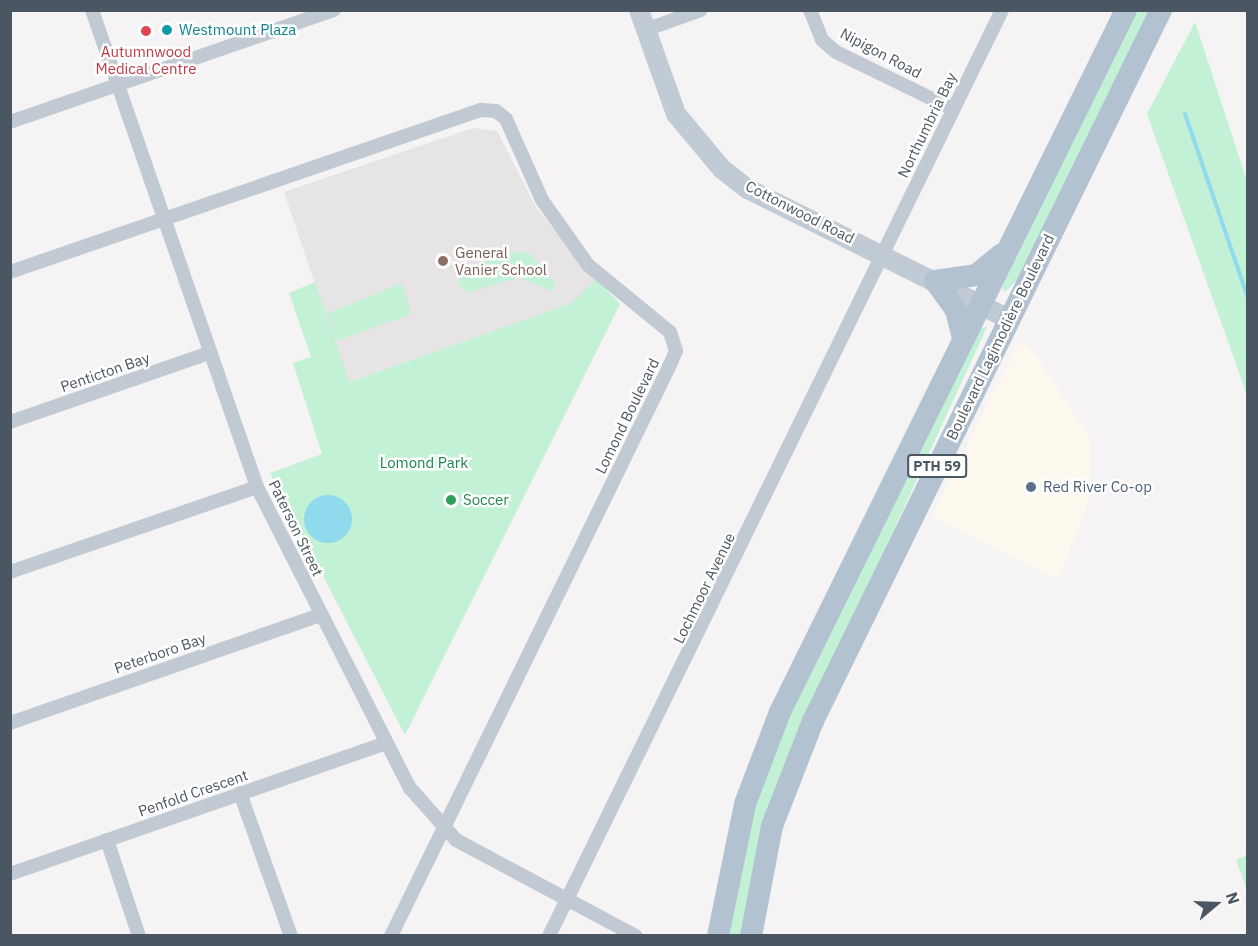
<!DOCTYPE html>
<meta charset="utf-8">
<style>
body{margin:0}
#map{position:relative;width:1258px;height:946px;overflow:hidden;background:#f5f3f3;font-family:"IBM Plex Sans",sans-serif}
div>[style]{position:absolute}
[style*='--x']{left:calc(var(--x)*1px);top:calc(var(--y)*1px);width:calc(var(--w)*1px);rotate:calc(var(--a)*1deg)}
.commercial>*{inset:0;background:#fdf9ef}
.education>*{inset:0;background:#e6e4e5}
.green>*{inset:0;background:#c3f1d5}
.water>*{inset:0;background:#90daee}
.round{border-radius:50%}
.stream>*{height:4px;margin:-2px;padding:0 2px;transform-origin:2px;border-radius:2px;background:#90daee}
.street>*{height:14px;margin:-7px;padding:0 7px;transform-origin:7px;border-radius:7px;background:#c1cad2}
.secondary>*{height:20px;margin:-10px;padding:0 10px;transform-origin:10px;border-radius:10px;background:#c1cbd6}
.primary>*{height:22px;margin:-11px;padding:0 11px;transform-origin:11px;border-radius:11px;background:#b3c2d1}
.dots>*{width:16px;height:16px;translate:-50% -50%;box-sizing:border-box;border:3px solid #fff;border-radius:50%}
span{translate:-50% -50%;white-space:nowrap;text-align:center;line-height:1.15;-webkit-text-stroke:5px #fff;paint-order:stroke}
.shield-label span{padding:2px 4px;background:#fff;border:2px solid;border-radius:4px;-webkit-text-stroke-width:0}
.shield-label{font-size:14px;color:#4a5661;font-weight:700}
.culture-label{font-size:15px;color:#0d838f}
.left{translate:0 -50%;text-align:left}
.health-label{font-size:15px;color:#be3a42}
.street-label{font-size:15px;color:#4a5661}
.education-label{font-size:15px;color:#785e54}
.park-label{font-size:15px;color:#17864f}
.service-label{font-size:15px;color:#4e5e75}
.leisure-label{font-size:15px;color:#27864d}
.frame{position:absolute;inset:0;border:12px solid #4a5661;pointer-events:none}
.north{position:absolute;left:1186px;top:874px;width:60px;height:60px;-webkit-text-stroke:4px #fff;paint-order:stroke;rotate:71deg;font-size:16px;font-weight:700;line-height:24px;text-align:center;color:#4a5661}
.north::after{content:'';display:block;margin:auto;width:21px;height:27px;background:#4a5661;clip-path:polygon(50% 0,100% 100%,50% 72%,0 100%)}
</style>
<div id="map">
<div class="commercial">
<div style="clip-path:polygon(1020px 342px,1034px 352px,1090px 439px,1089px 500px,1058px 579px,932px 516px)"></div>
</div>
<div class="education">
<div style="clip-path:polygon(473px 128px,497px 131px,537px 209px,596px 279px,573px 303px,348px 382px,284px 192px)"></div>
</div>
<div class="green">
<div style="clip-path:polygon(1133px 11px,1153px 11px,1020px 277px,1005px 292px,1002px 287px)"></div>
<div style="clip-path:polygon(1195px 22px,1247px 181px,1247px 395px,1147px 114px)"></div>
<div style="clip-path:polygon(513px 252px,528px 252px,556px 284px,551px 291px,519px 277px,468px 293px,459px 284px,459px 275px,471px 267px)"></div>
<div style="clip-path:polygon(596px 279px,620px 304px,405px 735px,270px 473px,322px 454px,293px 363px,311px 357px,289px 293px,315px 282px,349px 382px,572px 303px)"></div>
<div style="clip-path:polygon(402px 283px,411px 314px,336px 341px,327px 314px)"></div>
<div style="clip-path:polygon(987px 327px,844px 638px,743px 935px,725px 936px,736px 866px,774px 747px,981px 328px)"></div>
<div style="clip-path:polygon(1247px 855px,1247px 890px,1236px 860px)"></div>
</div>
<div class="water">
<div class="round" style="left:304px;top:495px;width:48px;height:48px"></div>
</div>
<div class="stream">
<div style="--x:1185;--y:114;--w:194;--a:71.1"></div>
</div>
<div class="street">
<div style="--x:92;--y:10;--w:505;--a:70.92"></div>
<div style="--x:257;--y:487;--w:338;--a:63.1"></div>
<div style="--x:410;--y:788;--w:69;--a:48.5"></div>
<div style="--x:456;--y:840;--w:204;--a:28.1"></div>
<div style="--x:810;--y:10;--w:32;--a:68"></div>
<div style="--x:822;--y:40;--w:18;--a:41"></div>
<div style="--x:836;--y:52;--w:130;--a:26"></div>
<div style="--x:645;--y:30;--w:59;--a:-19.7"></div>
<div style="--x:10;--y:122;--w:343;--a:-19.1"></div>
<div style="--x:10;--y:272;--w:498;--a:-19"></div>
<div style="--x:481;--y:110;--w:15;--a:4"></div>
<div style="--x:496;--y:111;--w:13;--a:39"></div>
<div style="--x:506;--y:119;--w:89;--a:66"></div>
<div style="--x:542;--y:200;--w:80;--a:54.7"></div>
<div style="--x:588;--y:265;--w:106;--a:39.3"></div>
<div style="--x:670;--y:332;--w:20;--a:72"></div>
<div style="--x:676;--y:351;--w:17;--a:114"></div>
<div style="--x:669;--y:367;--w:633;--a:116.04"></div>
<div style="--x:10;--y:422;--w:211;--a:-19.1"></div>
<div style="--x:10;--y:572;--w:261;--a:-19"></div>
<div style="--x:10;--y:723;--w:329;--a:-19.2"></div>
<div style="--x:240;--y:793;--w:152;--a:70.4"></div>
<div style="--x:107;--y:840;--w:101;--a:71.6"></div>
<div style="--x:10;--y:874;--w:398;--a:-19.2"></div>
<div style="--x:549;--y:936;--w:1031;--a:-63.93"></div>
</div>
<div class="secondary">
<div style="--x:639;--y:10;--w:110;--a:70.4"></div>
<div style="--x:676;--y:114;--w:72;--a:50.1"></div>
<div style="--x:722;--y:169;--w:33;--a:38"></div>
<div style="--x:748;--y:189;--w:292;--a:26.5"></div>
</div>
<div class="primary">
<div style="--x:935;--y:281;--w:41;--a:-8.3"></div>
<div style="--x:976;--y:275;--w:32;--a:-39"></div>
<div style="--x:935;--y:281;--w:36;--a:54"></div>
<div style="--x:956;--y:310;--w:30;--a:76"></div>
<div style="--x:718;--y:936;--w:135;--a:-78.4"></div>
<div style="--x:745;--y:804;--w:98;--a:-69.2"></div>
<div style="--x:780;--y:712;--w:783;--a:-63.76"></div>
<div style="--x:751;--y:936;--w:112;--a:-79.2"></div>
<div style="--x:772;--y:826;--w:113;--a:-68.7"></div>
<div style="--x:813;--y:721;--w:792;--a:-63.92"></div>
</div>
<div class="dots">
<div style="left:167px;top:30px;background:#0f9aa8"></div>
<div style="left:146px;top:31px;background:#e0444e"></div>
<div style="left:443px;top:261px;background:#8d6e63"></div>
<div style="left:1031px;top:487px;background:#5c6f8a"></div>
<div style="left:451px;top:500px;background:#2e9e5b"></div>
</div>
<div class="shield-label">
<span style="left:937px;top:466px">PTH 59</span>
</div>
<div class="culture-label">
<span class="left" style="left:179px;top:30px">Westmount Plaza</span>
</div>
<div class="health-label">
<span style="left:146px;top:60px">Autumnwood<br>Medical Centre</span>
</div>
<div class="street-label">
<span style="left:881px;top:53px;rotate:28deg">Nipigon Road</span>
<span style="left:927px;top:125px;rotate:-64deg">Northumbria Bay</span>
<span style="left:800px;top:212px;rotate:27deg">Cottonwood Road</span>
<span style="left:1000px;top:337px;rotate:-64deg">Boulevard Lagimodière Boulevard</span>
<span style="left:105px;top:372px;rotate:-19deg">Penticton Bay</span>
<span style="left:627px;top:416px;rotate:-64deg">Lomond Boulevard</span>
<span style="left:296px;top:528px;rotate:64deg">Paterson Street</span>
<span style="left:704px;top:588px;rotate:-64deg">Lochmoor Avenue</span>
<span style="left:160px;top:653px;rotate:-19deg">Peterboro Bay</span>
<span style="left:193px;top:793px;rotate:-19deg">Penfold Crescent</span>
</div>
<div class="education-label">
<span class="left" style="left:455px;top:261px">General<br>Vanier School</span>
</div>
<div class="park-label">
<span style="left:424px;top:463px">Lomond Park</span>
</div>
<div class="service-label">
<span class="left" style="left:1043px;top:487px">Red River Co-op</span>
</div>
<div class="leisure-label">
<span class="left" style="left:463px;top:500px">Soccer</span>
</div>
<div class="frame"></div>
<div class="north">N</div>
</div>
